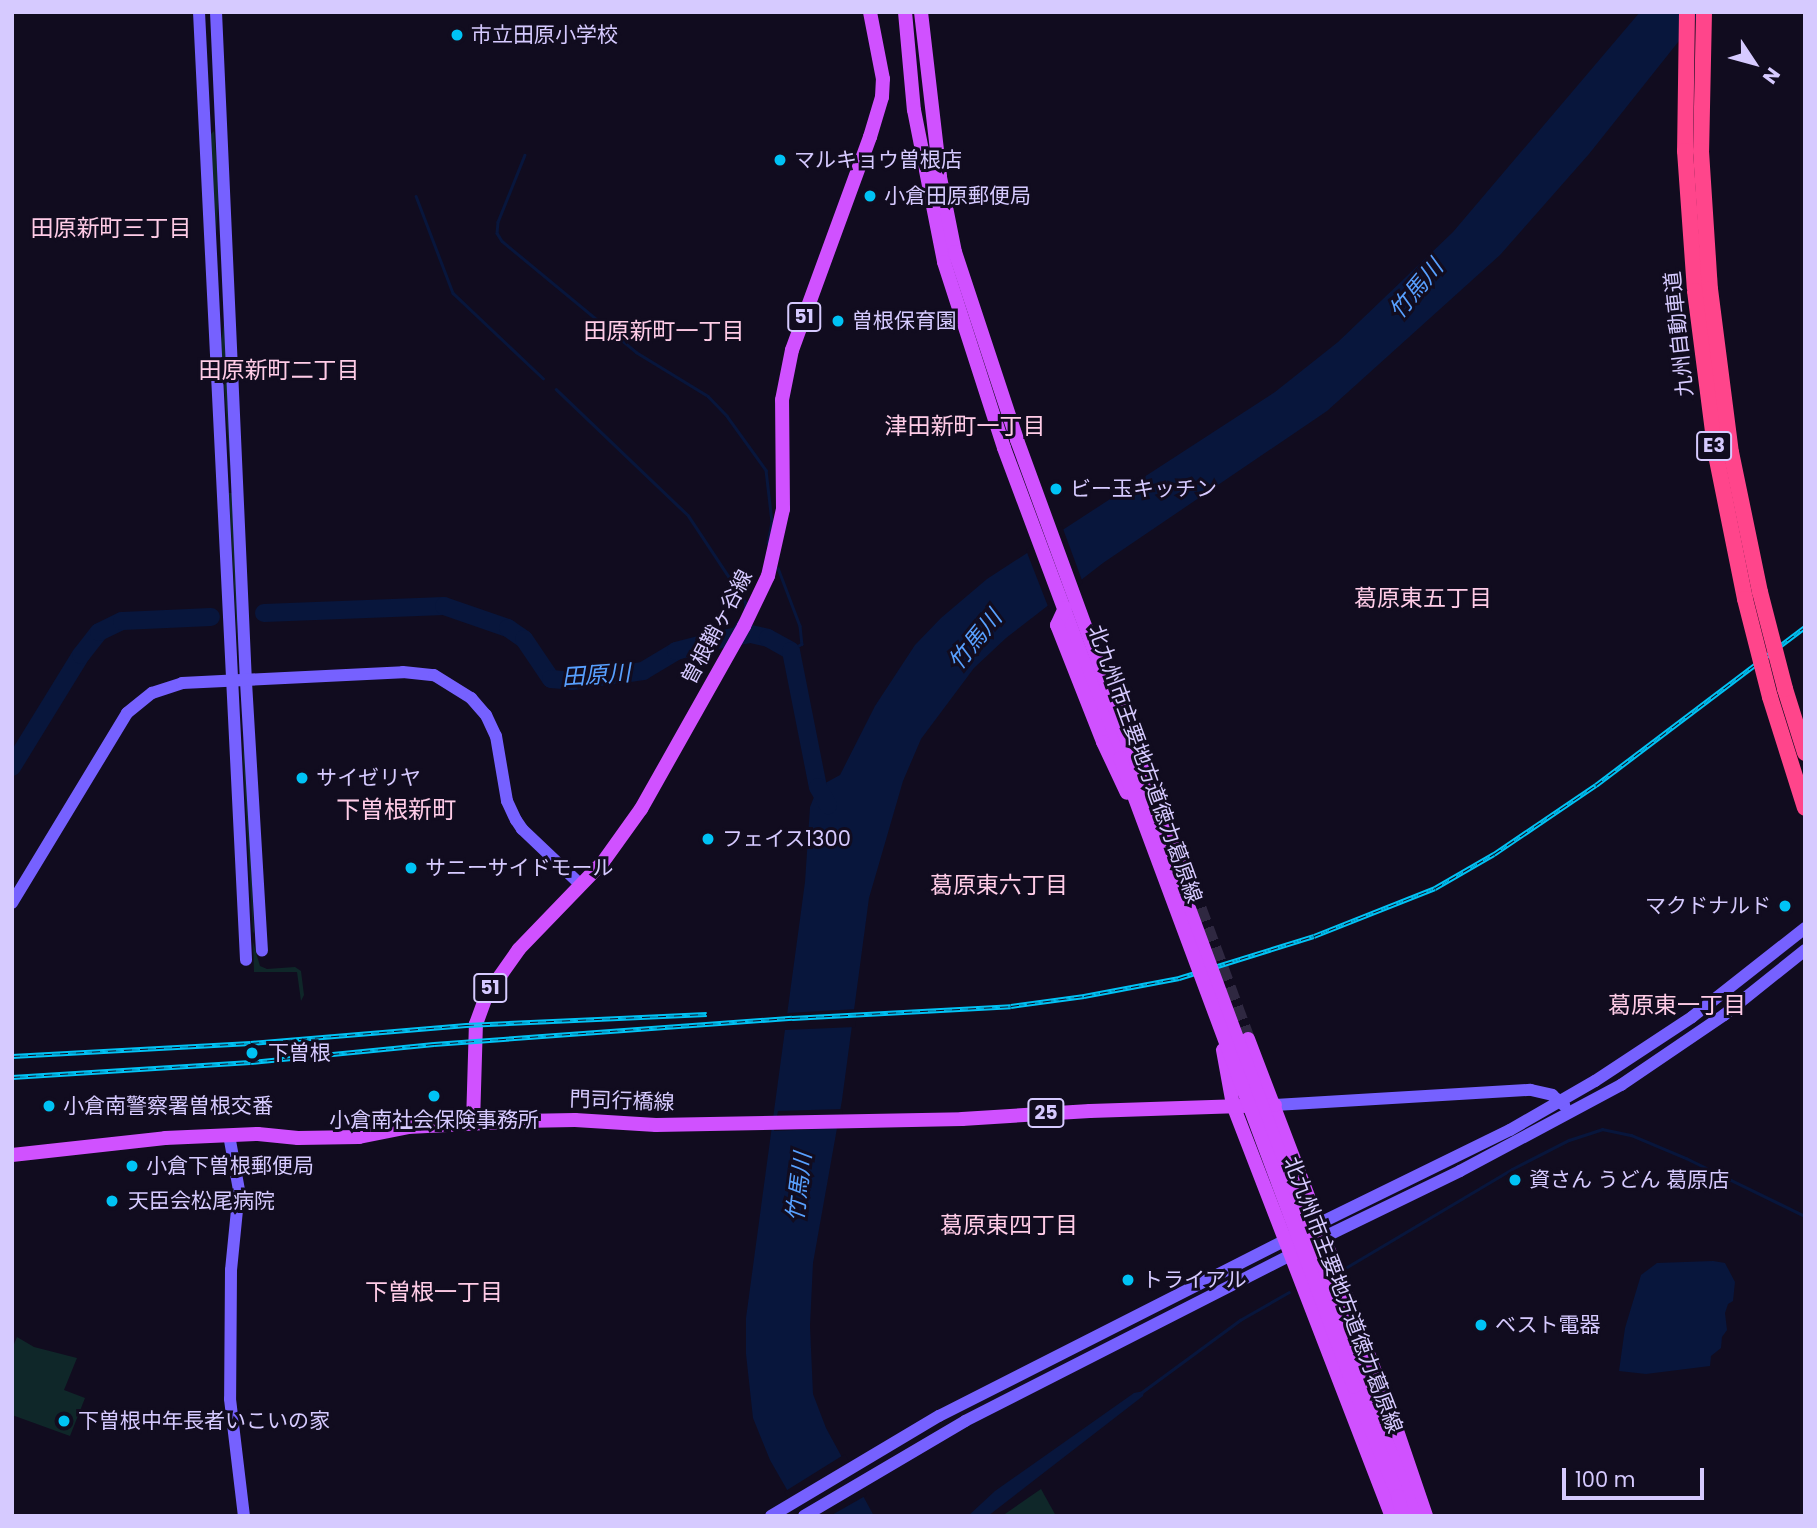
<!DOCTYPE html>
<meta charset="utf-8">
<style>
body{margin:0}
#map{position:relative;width:1817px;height:1528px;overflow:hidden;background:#110c1f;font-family:Poppins,"Noto Sans JP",sans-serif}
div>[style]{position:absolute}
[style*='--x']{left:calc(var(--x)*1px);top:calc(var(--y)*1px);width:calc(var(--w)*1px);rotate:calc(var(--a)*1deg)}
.green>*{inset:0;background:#0f2729}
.water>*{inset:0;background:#08163c}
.pier>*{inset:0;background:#110c1f}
.stream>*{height:2.5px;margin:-1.25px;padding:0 1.25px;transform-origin:1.25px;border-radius:1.25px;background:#08163c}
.river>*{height:18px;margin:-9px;padding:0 9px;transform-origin:9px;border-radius:9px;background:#08163c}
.primary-tunnel>*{height:14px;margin-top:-7px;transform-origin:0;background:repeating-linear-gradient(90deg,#2f2841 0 14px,transparent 0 21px)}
.secondary>*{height:12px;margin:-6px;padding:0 6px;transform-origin:6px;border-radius:6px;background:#7661ff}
.primary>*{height:14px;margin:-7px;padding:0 7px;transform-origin:7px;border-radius:7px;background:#d051ff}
.highway>*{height:16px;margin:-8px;padding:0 8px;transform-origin:8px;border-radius:8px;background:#ff458b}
.rail>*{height:5px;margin-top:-2.5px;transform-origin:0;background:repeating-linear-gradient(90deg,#110c1f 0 8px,#00c3f5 0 16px);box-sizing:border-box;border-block:2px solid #00c3f5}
.primary-bridge>*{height:14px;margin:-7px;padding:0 7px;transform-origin:7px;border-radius:7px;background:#d051ff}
.highway-bridge>*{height:16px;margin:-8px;padding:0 8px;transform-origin:8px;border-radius:8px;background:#ff458b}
.dots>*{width:19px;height:19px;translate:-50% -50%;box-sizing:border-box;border:4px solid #110c1f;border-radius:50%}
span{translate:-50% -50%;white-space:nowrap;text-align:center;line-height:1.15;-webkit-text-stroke:6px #110c1f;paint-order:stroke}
.shield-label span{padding:2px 5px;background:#110c1f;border:2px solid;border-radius:5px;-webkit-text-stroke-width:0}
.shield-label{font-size:19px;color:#d6caff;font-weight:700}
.poi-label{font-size:21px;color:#d6caff}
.left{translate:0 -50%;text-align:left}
.right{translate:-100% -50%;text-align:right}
.street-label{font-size:21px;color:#d6caff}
.neighbourhood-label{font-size:23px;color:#ffcce7}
.water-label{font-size:23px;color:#58a0ff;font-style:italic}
.quarter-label{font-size:24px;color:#ffcce7}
.frame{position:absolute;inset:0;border:14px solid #d6caff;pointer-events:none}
.north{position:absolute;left:1719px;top:28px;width:70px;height:70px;-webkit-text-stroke:5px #110c1f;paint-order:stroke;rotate:126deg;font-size:19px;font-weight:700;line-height:28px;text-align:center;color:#d6caff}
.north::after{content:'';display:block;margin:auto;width:24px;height:32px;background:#d6caff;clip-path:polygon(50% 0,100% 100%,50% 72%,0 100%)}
.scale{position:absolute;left:1562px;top:1468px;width:142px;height:32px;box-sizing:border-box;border:4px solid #d6caff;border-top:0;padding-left:9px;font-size:21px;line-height:24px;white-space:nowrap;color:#d6caff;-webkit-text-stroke:5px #110c1f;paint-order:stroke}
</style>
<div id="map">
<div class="green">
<div style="clip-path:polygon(214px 131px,219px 191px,215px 247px,210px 135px)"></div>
<div style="clip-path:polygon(224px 322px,231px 465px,230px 465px,221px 343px)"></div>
<div style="clip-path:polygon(229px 493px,235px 493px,240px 604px,237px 626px,238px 657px)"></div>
<div style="clip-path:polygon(245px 708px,254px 932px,253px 933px,243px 757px)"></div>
<div style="clip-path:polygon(253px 942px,260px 966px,267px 969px,295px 967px,301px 971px,304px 995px,301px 1001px,297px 972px,254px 972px)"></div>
<div style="clip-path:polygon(17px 1337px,34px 1347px,77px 1358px,64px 1390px,85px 1398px,70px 1436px,12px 1415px,12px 1349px)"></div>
<div style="clip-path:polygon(1041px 1489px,1056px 1516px,1002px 1516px)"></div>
</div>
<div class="water">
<div style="clip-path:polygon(1640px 12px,1702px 12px,1589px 154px,1500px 255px,1327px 411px,1103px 563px,1006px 638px,974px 668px,921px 739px,903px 781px,869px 898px,842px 1100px,813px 1263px,810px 1326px,813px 1394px,826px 1428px,874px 1516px,802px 1516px,770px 1460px,753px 1418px,746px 1354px,746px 1318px,805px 882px,810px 807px,818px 787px,840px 775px,875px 706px,915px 645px,941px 618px,987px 579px,1275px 392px,1338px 342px,1453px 232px)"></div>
<div style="clip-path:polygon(1713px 1261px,1725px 1263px,1735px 1282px,1733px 1301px,1728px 1304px,1725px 1313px,1727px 1330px,1722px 1337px,1721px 1348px,1711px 1356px,1710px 1366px,1646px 1374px,1619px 1371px,1625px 1328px,1641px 1275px,1657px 1263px)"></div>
<div style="clip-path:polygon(1144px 1391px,1143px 1396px,988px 1516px,968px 1516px,995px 1491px,1134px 1393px)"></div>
</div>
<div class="pier">
<div style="clip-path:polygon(1062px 526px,1083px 583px,1049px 609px,1026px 550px)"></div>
<div style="clip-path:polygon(858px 1009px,855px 1027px,785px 1030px,787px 1013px)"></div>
<div style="clip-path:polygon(843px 1109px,840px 1128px,774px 1131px,778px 1111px)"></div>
<div style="clip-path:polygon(845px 1454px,867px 1495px,830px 1516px,798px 1516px,784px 1492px)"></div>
</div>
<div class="stream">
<div style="--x:525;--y:155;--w:72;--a:111.9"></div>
<div style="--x:498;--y:222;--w:11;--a:95"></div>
<div style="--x:497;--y:233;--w:9;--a:58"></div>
<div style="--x:502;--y:241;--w:174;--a:39.6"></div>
<div style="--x:636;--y:352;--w:84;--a:31.4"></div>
<div style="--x:708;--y:396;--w:28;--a:46"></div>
<div style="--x:727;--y:416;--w:67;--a:54.2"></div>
<div style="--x:766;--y:470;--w:52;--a:83.4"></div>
<div style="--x:772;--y:522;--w:21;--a:101"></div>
<div style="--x:416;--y:196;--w:104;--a:69.1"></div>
<div style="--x:453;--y:293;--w:124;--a:43.4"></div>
<div style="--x:556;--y:389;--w:182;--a:43.7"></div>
<div style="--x:688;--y:515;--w:96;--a:56.5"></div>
<div style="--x:741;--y:595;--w:9;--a:58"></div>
<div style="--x:746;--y:603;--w:6;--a:99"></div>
<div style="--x:778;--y:568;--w:62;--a:69.2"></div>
<div style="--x:800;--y:626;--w:18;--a:84"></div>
<div style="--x:802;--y:644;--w:13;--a:148"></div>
<div style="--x:727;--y:638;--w:21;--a:-55"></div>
<div style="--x:1347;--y:1267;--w:192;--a:-30.7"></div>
<div style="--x:1512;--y:1169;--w:64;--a:-27"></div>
<div style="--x:1569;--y:1140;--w:35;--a:-18"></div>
<div style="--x:1602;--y:1129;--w:30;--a:12"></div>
<div style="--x:1631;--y:1135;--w:60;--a:22.7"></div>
<div style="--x:1686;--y:1158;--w:132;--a:26"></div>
<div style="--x:1142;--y:1392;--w:122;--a:-36.3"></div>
<div style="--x:1240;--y:1320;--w:56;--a:-29.7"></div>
</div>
<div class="river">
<div style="--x:264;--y:613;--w:180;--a:-2.2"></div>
<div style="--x:444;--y:606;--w:68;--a:19"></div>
<div style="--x:508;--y:628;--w:19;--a:35"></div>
<div style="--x:524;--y:639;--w:48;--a:56"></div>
<div style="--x:551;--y:679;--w:21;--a:5"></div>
<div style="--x:572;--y:681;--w:72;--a:-8"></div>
<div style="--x:643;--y:671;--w:39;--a:-31"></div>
<div style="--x:676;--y:651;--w:48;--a:-14.6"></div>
<div style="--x:722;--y:639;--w:29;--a:-10"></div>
<div style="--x:751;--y:634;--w:17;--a:13"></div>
<div style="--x:768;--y:638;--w:26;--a:29"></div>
<div style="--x:791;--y:651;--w:139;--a:78.8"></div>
<div style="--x:818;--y:787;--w:21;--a:61"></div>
<div style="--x:12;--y:767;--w:132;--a:-58.4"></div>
<div style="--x:81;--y:655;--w:29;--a:-52"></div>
<div style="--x:99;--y:632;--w:25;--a:-26"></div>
<div style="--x:122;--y:621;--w:89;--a:-2.6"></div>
</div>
<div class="primary-tunnel">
<div style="--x:1185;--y:869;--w:181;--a:69.7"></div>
</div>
<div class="secondary">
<div style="--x:199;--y:12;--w:949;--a:87.16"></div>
<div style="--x:216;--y:12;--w:671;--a:87.44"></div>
<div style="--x:246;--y:682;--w:269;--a:86.6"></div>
<div style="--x:12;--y:903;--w:222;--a:-58.8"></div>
<div style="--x:127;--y:713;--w:32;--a:-39"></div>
<div style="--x:152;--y:693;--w:32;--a:-18"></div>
<div style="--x:182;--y:683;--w:221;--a:-2.8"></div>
<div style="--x:403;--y:672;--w:31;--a:6"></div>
<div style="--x:434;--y:675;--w:44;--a:31.9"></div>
<div style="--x:471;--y:698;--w:23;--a:49"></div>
<div style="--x:486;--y:715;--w:23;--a:65"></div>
<div style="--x:496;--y:736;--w:66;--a:80.4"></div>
<div style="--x:507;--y:801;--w:21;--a:65"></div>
<div style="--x:516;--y:820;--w:11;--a:56"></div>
<div style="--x:522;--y:829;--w:80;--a:43.5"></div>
<div style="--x:1275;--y:1105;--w:256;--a:-3.4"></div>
<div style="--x:1531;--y:1090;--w:22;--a:13"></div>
<div style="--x:1552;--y:1095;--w:16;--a:40"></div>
<div style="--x:229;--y:1135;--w:56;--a:79.7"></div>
<div style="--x:239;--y:1190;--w:80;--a:95.7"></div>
<div style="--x:231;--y:1270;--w:129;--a:90.4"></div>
<div style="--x:230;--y:1399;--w:118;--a:83.2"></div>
<div style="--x:1312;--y:1227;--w:220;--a:-26.1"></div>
<div style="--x:1510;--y:1130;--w:98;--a:-30"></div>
<div style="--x:1595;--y:1081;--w:116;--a:-33.4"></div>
<div style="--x:1692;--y:1017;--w:144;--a:-38.2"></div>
<div style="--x:1316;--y:1241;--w:160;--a:-25.9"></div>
<div style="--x:1460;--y:1171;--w:183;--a:-28.1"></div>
<div style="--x:1621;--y:1085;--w:125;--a:-34.2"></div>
<div style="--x:1724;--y:1015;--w:104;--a:-38.7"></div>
<div style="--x:771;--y:1516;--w:196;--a:-30.8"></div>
<div style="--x:939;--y:1416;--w:396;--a:-26.9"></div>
<div style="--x:804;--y:1516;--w:187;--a:-30.5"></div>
<div style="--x:965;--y:1421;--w:373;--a:-27"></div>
</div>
<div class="primary">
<div style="--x:905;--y:12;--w:98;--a:84.8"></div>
<div style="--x:914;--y:110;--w:155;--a:78.8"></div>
<div style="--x:944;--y:262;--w:195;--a:72.1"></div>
<div style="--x:1004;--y:448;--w:331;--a:69.5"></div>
<div style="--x:921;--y:12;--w:166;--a:83.4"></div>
<div style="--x:940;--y:177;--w:76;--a:78.7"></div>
<div style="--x:955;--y:252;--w:198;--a:71.7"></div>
<div style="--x:1017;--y:440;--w:334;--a:69.9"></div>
<div style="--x:1065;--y:608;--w:19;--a:115"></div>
<div style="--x:1057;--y:625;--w:126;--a:68.5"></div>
<div style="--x:1103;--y:742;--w:56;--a:64.8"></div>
<div style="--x:1120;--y:695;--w:186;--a:69.5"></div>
<div style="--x:1248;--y:1039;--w:397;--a:69.1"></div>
<div style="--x:1390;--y:1410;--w:112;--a:71.2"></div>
<div style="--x:1223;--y:1050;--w:56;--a:79.7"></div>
<div style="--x:1233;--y:1105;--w:441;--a:68.9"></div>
<div style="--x:473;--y:1123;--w:99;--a:-88.3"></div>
<div style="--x:476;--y:1024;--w:30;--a:-70"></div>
<div style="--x:486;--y:996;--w:57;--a:-54.9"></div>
<div style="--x:519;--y:949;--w:121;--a:-46"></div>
<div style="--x:603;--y:862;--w:65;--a:-54.4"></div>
<div style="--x:641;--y:809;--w:210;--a:-60.6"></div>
<div style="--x:744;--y:626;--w:55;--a:-64.4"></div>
<div style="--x:768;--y:576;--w:69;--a:-77.4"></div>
<div style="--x:783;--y:509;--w:109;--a:-90.5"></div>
<div style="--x:782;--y:400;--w:51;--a:-78.7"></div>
<div style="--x:792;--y:350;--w:227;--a:-69.9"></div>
<div style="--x:870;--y:137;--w:42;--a:-73.3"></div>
<div style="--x:882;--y:97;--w:18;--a:-87"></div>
<div style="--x:883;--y:79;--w:68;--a:-101"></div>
<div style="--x:12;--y:1155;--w:154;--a:-6.3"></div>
<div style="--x:165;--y:1138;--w:93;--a:-2.5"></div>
<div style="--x:258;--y:1134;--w:40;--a:5.7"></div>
<div style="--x:298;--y:1138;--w:61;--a:-0.9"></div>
<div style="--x:359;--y:1137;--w:50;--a:-11.5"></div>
<div style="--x:408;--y:1127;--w:113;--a:-3"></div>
<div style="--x:521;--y:1121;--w:54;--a:-1.1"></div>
<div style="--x:575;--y:1120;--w:81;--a:3.5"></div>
<div style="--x:656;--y:1125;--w:306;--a:-1.1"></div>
<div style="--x:962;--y:1119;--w:128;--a:-3.6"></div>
<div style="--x:1090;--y:1111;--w:185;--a:-1.9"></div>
<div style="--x:1364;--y:1382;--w:143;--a:69.2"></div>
<div style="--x:1354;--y:1387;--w:118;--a:68"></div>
<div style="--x:1398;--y:1496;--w:21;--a:76"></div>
</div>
<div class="highway">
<div style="--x:1687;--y:12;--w:139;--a:90.8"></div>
<div style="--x:1685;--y:151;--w:140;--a:85.9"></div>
<div style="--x:1695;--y:291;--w:165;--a:82.7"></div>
<div style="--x:1716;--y:455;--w:147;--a:78.6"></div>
<div style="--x:1704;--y:12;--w:139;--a:91.2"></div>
<div style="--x:1701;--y:151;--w:138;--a:86.3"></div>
<div style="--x:1710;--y:289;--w:164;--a:82.7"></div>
<div style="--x:1731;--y:452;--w:143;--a:78.3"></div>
<div style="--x:1785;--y:689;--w:67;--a:72.6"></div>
<div style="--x:1770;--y:697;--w:116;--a:72.5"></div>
</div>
<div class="rail">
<div style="--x:12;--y:1056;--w:239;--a:-3.1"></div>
<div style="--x:251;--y:1043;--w:216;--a:-4.8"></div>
<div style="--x:466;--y:1025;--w:241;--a:-2.6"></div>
<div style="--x:12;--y:1077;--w:239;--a:-3.6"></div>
<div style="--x:251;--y:1062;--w:184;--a:-5.6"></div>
<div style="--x:434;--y:1044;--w:359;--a:-4.2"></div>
<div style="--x:792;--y:1018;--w:219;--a:-3.1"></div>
<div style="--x:1011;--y:1006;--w:74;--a:-7.8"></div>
<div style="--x:1084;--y:996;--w:97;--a:-10.7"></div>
<div style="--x:1179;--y:978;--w:141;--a:-17.3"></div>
<div style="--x:1314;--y:936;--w:130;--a:-21.6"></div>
<div style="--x:1435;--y:888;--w:68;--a:-30"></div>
<div style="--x:1494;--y:854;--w:123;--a:-34.1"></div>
<div style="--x:1596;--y:785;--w:262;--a:-37.1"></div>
</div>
<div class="primary-bridge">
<div style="--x:1132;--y:754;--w:669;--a:69.72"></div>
<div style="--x:1120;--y:758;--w:671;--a:69.59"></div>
</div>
<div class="highway-bridge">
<div style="--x:1760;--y:592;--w:100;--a:75.5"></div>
<div style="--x:1745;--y:599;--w:101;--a:75.7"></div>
</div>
<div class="dots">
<div style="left:457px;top:35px;background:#00c3f5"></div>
<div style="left:780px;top:160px;background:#00c3f5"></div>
<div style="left:870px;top:196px;background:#00c3f5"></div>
<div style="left:838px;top:321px;background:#00c3f5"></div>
<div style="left:1056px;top:489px;background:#00c3f5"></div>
<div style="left:302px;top:778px;background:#00c3f5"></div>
<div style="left:708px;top:839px;background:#00c3f5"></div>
<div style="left:411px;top:868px;background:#00c3f5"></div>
<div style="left:1785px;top:906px;background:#00c3f5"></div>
<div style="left:252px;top:1053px;background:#00c3f5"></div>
<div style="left:434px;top:1096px;background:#00c3f5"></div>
<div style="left:49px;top:1106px;background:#00c3f5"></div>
<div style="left:132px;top:1166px;background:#00c3f5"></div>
<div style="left:1515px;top:1180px;background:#00c3f5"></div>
<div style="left:112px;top:1201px;background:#00c3f5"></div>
<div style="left:1128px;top:1280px;background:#00c3f5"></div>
<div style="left:1481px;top:1325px;background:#00c3f5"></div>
<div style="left:64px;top:1421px;background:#00c3f5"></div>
</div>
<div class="shield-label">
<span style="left:804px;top:317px">51</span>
<span style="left:1714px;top:446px">E3</span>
<span style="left:490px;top:988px">51</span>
<span style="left:1046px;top:1113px">25</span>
</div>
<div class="poi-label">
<span class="left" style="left:471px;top:35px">市立田原小学校</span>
<span class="left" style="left:794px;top:160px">マルキョウ曽根店</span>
<span class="left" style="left:884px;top:196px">小倉田原郵便局</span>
<span class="left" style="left:852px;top:321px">曽根保育園</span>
<span class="left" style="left:1070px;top:489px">ビー玉キッチン</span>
<span class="left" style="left:316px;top:778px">サイゼリヤ</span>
<span class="left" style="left:722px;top:839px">フェイス1300</span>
<span class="left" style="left:425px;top:868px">サニーサイドモール</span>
<span class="right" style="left:1771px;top:906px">マクドナルド</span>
<span class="left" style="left:268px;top:1053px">下曽根</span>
<span class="left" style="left:63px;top:1106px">小倉南警察署曽根交番</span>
<span style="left:434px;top:1120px">小倉南社会保険事務所</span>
<span class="left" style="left:146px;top:1166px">小倉下曽根郵便局</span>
<span class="left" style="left:1529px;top:1180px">資さん うどん 葛原店</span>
<span class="left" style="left:128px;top:1201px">天臣会松尾病院</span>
<span class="left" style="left:1142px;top:1280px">トライアル</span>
<span class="left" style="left:1495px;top:1325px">ベスト電器</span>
<span class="left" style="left:78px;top:1421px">下曽根中年長者いこいの家</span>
</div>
<div class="street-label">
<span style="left:1679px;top:334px;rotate:-96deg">九州自動車道</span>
<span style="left:717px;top:627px;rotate:-62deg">曽根鞘ヶ谷線</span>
<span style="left:1145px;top:764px;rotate:70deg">北九州市主要地方道徳力葛原線</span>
<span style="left:622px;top:1101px;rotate:2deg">門司行橋線</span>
<span style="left:1343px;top:1295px;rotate:69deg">北九州市主要地方道徳力葛原線</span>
</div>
<div class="neighbourhood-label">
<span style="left:111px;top:228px">田原新町三丁目</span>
<span style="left:664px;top:331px">田原新町一丁目</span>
<span style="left:279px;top:370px">田原新町二丁目</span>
<span style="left:965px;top:426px">津田新町一丁目</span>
<span style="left:1423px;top:598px">葛原東五丁目</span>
<span style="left:999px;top:885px">葛原東六丁目</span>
<span style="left:1677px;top:1005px">葛原東一丁目</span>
<span style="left:1009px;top:1225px">葛原東四丁目</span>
<span style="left:434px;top:1292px">下曽根一丁目</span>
</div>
<div class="water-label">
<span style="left:1416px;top:289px;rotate:-50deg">竹馬川</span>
<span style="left:975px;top:640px;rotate:-51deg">竹馬川</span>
<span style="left:596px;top:675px;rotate:-4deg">田原川</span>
<span style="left:799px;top:1187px;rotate:-83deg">竹馬川</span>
</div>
<div class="quarter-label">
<span style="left:396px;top:810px">下曽根新町</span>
</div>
<div class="frame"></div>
<div class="north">N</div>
<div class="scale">100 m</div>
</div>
